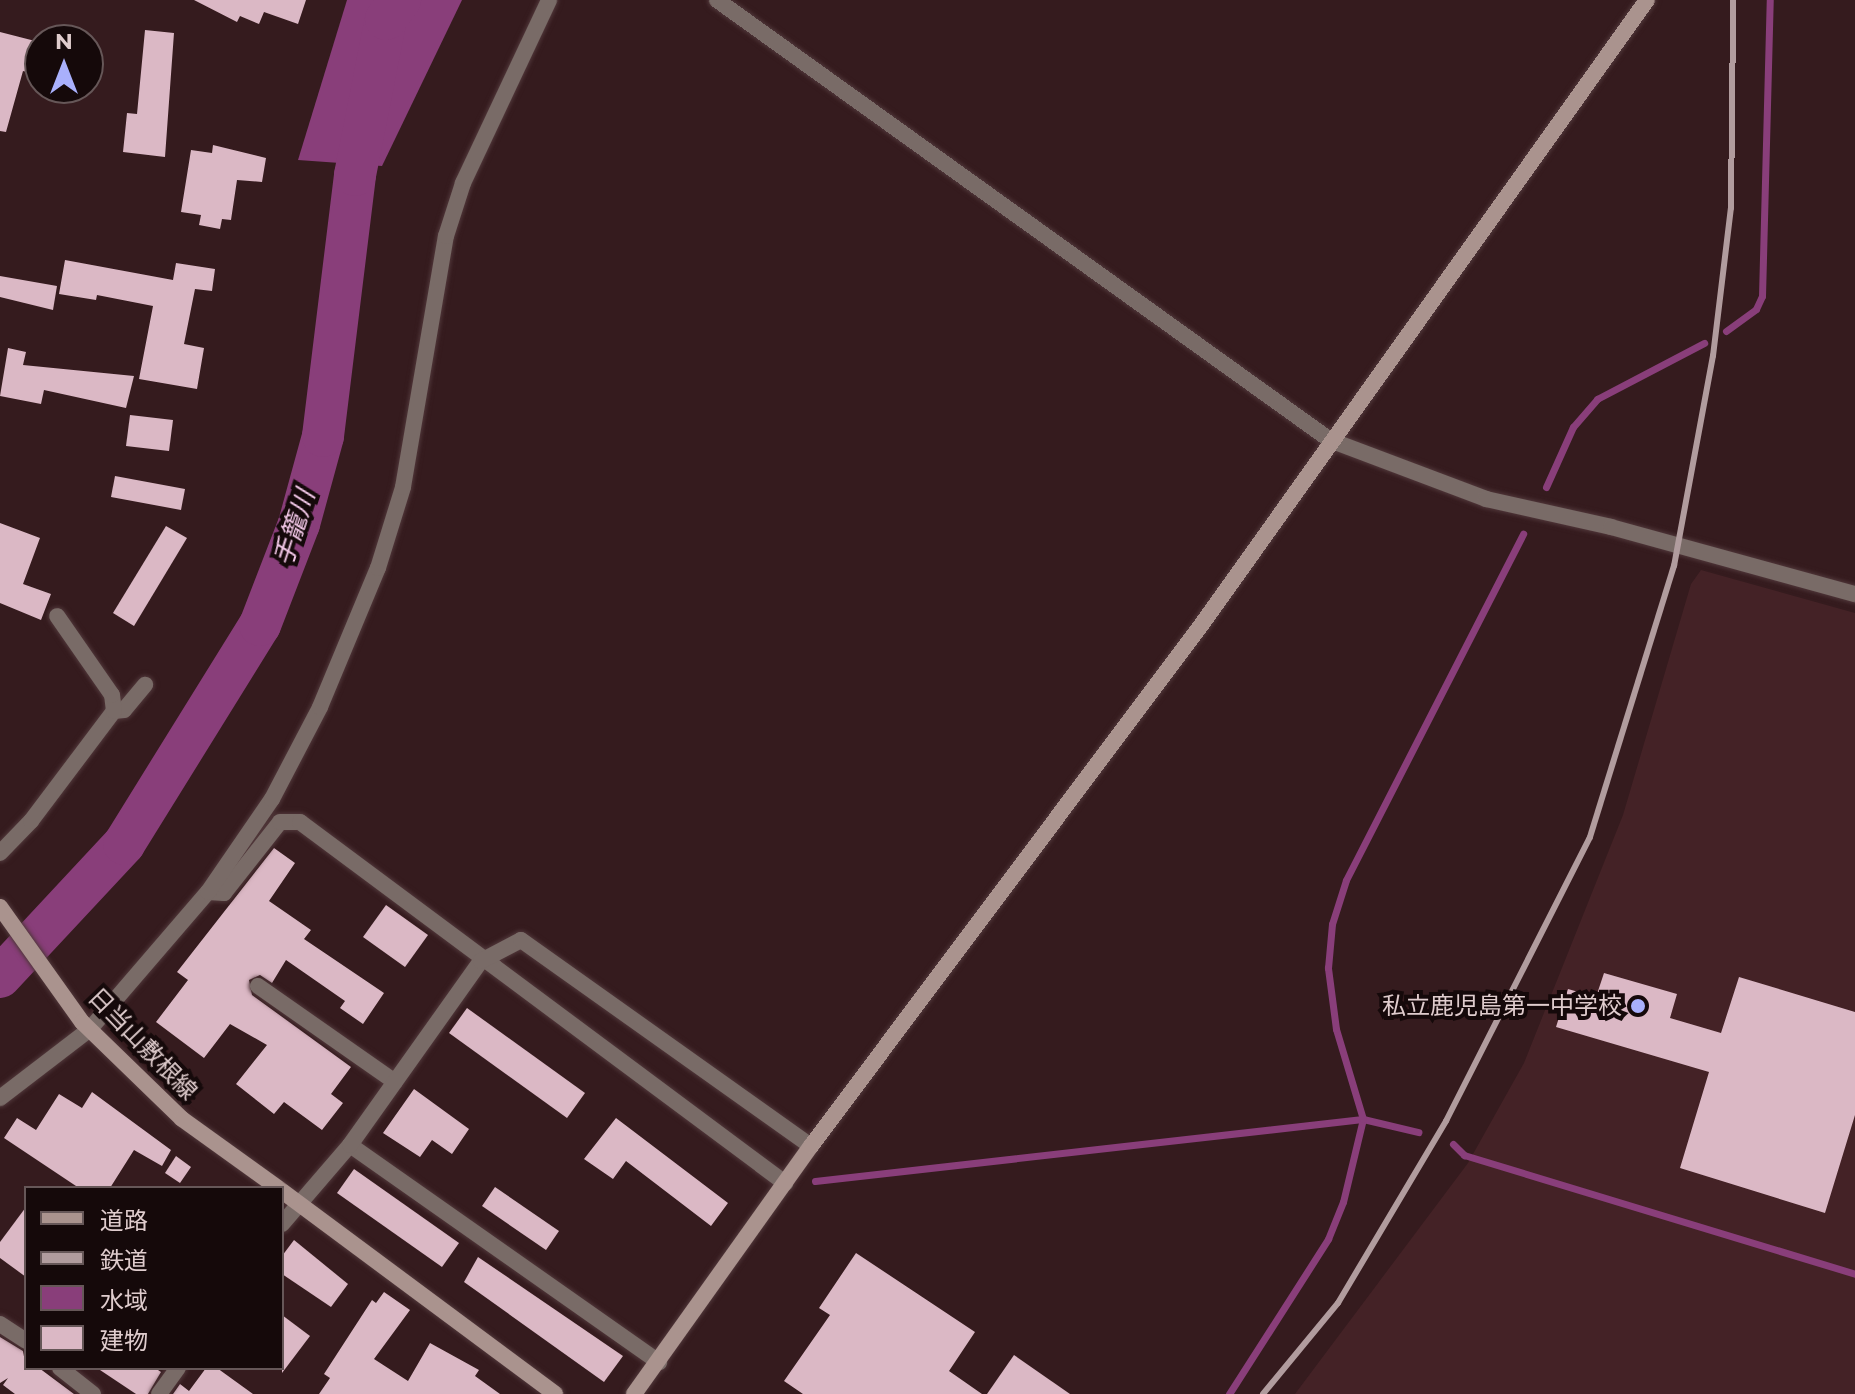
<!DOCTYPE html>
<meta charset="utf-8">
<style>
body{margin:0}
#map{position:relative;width:1855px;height:1394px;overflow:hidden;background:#351b1e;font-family:Montserrat,"Noto Sans JP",sans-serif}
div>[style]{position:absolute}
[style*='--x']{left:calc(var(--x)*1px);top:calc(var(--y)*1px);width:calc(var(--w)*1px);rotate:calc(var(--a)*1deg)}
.built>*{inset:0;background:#442226}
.water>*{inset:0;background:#893e7a}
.stream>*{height:7px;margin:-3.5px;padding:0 3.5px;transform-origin:3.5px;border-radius:3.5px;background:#893e7a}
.river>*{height:42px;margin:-21px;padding:0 21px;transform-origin:21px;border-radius:21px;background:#893e7a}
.building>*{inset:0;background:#dbb8c5}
.roads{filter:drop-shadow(0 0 2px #50373a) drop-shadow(0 0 2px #50373a)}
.street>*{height:16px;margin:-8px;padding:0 8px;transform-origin:8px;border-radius:8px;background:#796b67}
.secondary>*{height:16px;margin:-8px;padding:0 8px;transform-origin:8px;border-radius:8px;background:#aa938e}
.rail>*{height:6px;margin:-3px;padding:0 3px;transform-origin:3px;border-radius:3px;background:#b19c9e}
.dots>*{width:22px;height:22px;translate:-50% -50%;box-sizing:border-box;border:4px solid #15090a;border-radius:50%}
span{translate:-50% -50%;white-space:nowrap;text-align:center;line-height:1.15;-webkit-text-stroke:8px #15090a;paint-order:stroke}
.poi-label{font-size:24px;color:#dfcccd}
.right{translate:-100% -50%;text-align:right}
.street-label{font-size:24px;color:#dfcccd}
.water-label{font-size:26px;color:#f4c9e9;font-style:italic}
.legend{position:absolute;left:24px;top:1186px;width:260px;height:184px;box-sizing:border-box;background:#15090a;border:2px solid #665758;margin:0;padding:10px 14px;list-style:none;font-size:24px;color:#dfcccd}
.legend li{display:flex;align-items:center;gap:16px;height:40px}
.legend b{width:40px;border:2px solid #665758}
.north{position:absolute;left:24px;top:24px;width:80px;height:80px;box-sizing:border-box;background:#15090a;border:2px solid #665758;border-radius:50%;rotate:0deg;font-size:22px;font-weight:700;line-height:32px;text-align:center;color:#dfcccd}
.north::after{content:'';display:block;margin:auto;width:28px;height:36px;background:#a9b0fc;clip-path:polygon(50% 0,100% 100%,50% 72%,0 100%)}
</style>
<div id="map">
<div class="built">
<div style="clip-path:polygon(1701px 570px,1855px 613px,1855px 1394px,1295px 1394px,1468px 1163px,1524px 1063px,1623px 815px,1691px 584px)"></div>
</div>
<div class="water">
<div style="clip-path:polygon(347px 0,462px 0,382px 166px,298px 160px)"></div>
</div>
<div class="stream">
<div style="--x:1726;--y:331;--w:37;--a:-36"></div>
<div style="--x:1756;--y:309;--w:14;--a:-65"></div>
<div style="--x:1762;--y:296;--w:296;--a:-88.5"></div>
<div style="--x:1546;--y:487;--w:66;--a:-65.8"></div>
<div style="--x:1573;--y:427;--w:37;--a:-49"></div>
<div style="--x:1597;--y:399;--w:121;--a:-27.6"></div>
<div style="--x:1453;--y:1144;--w:16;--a:45"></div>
<div style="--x:1464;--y:1155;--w:409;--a:16.9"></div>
<div style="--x:815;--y:1181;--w:551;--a:-6.45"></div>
<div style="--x:1363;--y:1119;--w:57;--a:13.3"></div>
<div style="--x:1229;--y:1394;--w:184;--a:-57.4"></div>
<div style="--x:1328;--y:1239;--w:40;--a:-68"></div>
<div style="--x:1343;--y:1202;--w:85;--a:-76.5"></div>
<div style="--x:1363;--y:1119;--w:94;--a:-106.7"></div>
<div style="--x:1336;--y:1029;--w:62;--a:-97.5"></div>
<div style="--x:1328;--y:968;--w:44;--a:-84.8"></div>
<div style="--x:1332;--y:924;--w:46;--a:-72.3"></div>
<div style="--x:1346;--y:880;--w:389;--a:-62.9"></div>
</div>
<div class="river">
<div style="--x:0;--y:977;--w:182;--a:-47"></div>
<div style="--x:124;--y:844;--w:258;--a:-58.2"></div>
<div style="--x:260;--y:625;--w:108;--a:-68.9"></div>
<div style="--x:299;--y:524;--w:91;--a:-74.7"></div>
<div style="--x:323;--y:436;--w:263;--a:-83"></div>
<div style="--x:355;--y:175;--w:159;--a:-78.8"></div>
<div style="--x:386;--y:19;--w:24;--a:-54"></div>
</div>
<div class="building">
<div style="clip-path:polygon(194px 0,306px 0,298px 24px,264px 12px,259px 24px,240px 16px,237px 22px)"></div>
<div style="clip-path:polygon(145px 30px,174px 33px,165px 157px,123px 152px,127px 113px,137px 114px)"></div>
<div style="clip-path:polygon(0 32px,39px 42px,31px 73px,23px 71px,6px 132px,0 131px)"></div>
<div style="clip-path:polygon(213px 145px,266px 158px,262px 182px,237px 180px,231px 220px,222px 219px,220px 229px,199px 225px,201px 215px,181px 212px,191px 150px,212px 153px)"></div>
<div style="clip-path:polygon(65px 260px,173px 280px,176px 263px,215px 269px,212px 291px,195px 289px,184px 344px,204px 348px,197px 389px,139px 379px,153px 306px,97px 295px,96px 300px,59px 294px)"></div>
<div style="clip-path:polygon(0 276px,57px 286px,53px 310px,0 297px)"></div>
<div style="clip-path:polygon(8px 348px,26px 352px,23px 365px,134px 376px,126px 408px,44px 390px,41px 404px,0 396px)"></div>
<div style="clip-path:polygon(130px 415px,173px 420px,169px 451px,126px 446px)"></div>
<div style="clip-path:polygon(115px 476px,185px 489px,181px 510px,111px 497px)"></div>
<div style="clip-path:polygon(0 523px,40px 538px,23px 584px,51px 594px,41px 620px,0 603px)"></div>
<div style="clip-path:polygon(166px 526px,187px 538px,134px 626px,113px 613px)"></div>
<div style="clip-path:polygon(274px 848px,295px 863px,269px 901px,311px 930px,304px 939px,384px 993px,363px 1024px,340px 1008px,345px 1001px,286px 960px,272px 983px,260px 975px,249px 980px,252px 995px,351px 1067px,331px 1094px,343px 1103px,322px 1130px,284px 1102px,274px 1114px,236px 1084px,267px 1045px,230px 1024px,204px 1058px,156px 1022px,188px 980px,177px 972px)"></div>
<div style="clip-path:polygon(386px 905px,428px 935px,405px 967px,363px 937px)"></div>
<div style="clip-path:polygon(1604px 973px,1677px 994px,1670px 1018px,1721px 1033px,1739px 977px,1855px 1012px,1855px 1115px,1825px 1213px,1680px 1168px,1709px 1072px,1556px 1027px,1568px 989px,1596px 997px)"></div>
<div style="clip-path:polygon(467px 1008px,585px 1093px,567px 1118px,449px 1033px)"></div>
<div style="clip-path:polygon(414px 1089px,469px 1129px,452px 1154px,432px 1140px,420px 1157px,383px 1133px)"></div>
<div style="clip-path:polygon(92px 1092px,171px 1150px,162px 1166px,134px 1150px,110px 1188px,79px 1188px,4px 1138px,17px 1118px,36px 1130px,59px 1094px,82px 1108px)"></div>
<div style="clip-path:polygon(616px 1118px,728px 1203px,711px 1226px,626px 1161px,613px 1179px,584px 1159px)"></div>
<div style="clip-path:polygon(176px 1156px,191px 1167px,180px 1183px,165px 1173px)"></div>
<div style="clip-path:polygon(354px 1169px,459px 1243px,442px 1267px,337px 1193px)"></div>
<div style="clip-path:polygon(495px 1187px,559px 1231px,546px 1250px,482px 1206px)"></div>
<div style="clip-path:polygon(26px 1207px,26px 1277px,0 1258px,0 1242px)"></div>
<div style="clip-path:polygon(294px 1240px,348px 1284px,331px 1307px,282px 1274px,282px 1256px)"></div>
<div style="clip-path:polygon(856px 1253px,975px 1332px,949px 1371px,982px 1394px,803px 1394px,784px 1381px,830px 1315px,819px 1308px)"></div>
<div style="clip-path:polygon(478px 1257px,623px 1356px,604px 1382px,464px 1282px)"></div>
<div style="clip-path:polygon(384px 1292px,410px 1310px,374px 1359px,408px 1381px,430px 1343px,479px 1370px,475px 1376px,500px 1394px,319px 1394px,330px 1378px,324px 1374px,372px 1300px,376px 1303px)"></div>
<div style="clip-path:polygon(282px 1315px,310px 1336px,282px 1373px)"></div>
<div style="clip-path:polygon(0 1337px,23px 1351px,26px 1368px,39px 1368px,74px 1394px,15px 1394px,3px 1385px,8px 1378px,0 1383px)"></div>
<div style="clip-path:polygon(1014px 1355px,1070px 1394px,987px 1394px)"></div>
<div style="clip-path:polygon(97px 1368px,155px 1368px,161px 1372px,148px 1394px,136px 1394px)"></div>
<div style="clip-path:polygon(206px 1368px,217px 1368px,253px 1394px,173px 1394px,180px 1384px,189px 1391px)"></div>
</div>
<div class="roads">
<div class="street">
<div style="--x:717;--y:0;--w:755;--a:35.67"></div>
<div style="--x:1330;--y:440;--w:167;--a:20.7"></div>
<div style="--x:1486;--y:499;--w:128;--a:12.6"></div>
<div style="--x:1611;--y:527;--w:253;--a:15.4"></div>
<div style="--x:114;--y:711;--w:10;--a:-6"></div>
<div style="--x:124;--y:710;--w:33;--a:-50"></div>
<div style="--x:0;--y:853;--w:45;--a:-45.9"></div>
<div style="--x:31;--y:821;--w:138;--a:-53"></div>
<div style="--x:114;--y:711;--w:16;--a:-97"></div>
<div style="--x:112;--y:695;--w:96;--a:-124.8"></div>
<div style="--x:208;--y:892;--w:16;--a:4"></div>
<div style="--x:224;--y:893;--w:90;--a:-51.7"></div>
<div style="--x:280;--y:822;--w:20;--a:0"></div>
<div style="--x:300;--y:822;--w:605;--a:36.66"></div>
<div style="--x:258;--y:986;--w:167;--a:35"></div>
<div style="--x:0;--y:1098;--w:113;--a:-37.5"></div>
<div style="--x:90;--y:1029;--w:181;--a:-49.3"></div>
<div style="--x:208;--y:892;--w:113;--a:-55.5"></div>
<div style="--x:272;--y:799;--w:104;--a:-62.4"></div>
<div style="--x:320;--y:707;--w:151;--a:-67.4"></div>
<div style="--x:378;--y:568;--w:85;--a:-72.8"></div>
<div style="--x:403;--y:487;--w:255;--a:-80.3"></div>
<div style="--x:446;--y:236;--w:56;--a:-72.2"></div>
<div style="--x:463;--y:183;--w:202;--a:-64.8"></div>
<div style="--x:350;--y:1145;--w:378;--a:35.1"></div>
<div style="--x:282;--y:1224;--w:104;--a:-49.3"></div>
<div style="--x:350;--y:1145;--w:226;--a:-54.6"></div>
<div style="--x:481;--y:961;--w:45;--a:-27.7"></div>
<div style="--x:521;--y:940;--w:356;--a:35.4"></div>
<div style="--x:0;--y:1324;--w:31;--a:33"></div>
<div style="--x:60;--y:1368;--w:42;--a:38.2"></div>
<div style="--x:159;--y:1394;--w:32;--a:-54"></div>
</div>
<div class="secondary">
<div style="--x:0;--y:907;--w:141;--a:54.5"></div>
<div style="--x:82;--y:1022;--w:139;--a:44.1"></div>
<div style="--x:182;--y:1119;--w:118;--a:35.7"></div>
<div style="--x:282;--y:1191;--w:340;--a:36.6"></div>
<div style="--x:634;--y:1394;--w:305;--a:-54.5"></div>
<div style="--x:811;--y:1146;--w:652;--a:-53.17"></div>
<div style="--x:1202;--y:624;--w:766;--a:-54.51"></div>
</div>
</div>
<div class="rail">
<div style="--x:1263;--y:1394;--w:118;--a:-50.5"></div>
<div style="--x:1338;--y:1303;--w:212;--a:-59.3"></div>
<div style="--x:1446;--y:1121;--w:318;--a:-63.1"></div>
<div style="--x:1590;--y:837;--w:284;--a:-72.8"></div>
<div style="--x:1674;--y:566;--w:214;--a:-79.5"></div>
<div style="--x:1713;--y:356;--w:149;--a:-83.1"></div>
<div style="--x:1731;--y:208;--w:208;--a:-89.4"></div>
</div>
<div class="dots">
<div style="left:1638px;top:1006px;background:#a9b0fc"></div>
</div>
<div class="poi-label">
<span class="right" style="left:1622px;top:1006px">私立鹿児島第一中学校</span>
</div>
<div class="street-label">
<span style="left:143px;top:1044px;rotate:46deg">日当山敷根線</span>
</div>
<div class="water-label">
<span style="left:295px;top:528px;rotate:-72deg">手籠川</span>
</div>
<ul class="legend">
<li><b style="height:10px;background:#aa938e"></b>道路</li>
<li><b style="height:10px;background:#b19c9e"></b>鉄道</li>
<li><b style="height:22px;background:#893e7a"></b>水域</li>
<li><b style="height:22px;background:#dbb8c5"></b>建物</li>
</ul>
<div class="north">N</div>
</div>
